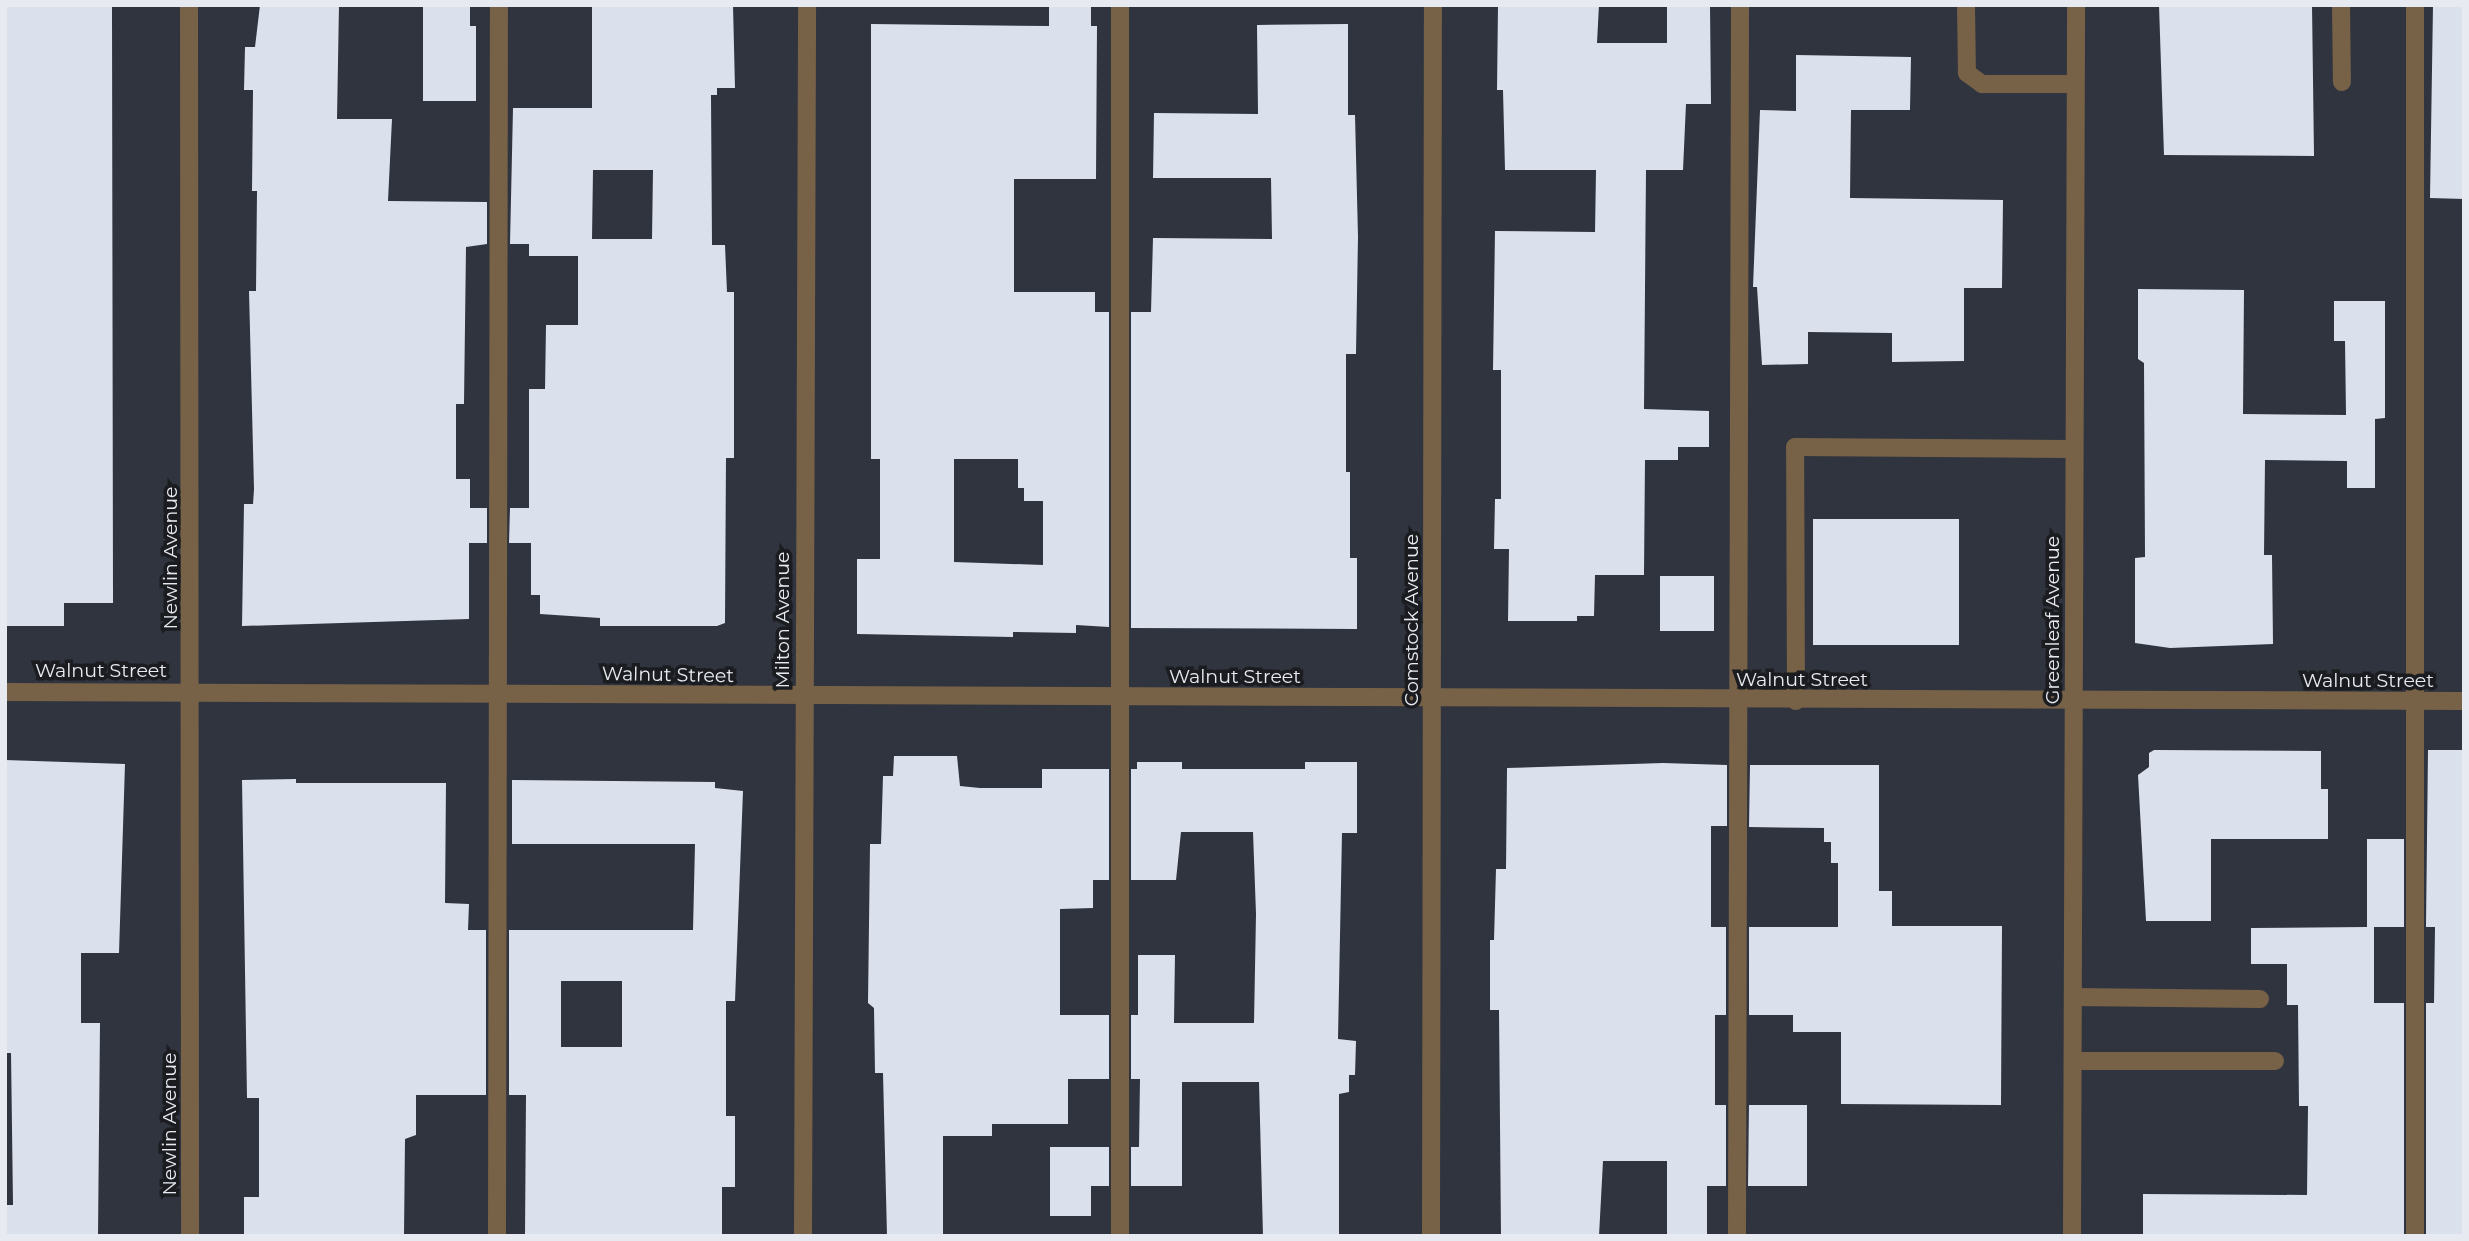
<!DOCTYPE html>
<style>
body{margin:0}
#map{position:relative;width:2469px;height:1241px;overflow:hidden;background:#30343e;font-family:Montserrat,sans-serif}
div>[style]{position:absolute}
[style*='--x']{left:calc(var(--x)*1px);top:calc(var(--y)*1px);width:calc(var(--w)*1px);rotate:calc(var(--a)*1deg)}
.building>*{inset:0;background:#dae1ed}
.service>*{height:18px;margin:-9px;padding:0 9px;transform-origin:9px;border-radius:9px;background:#776248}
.minor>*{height:18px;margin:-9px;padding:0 9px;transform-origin:9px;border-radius:9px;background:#776248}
.tertiary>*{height:18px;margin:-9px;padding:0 9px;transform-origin:9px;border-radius:9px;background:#776248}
span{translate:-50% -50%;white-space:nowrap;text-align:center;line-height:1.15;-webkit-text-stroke:7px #1a1c20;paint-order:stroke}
.street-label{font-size:19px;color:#e7eaf1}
.frame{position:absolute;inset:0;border:7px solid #e7eaf1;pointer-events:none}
</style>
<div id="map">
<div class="building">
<div style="clip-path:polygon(5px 5px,112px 5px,113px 603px,64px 603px,64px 626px,5px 626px)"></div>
<div style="clip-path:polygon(260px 5px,339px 5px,337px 119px,392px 119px,388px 201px,487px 202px,487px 244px,466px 247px,464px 404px,456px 404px,456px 479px,470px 479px,470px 508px,487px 508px,487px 543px,469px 543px,469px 619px,242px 626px,244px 504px,253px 504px,254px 489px,249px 291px,256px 291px,257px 191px,252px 191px,253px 90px,244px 90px,245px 47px,255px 47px)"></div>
<div style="clip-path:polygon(423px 5px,470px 5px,470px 26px,476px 26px,476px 101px,423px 101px)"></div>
<div style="clip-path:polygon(evenodd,592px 5px,733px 5px,735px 88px,717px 88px,717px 95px,711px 95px,712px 245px,725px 245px,727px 292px,734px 292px,734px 458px,726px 458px,725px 623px,717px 626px,600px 626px,600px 618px,540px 614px,540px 595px,531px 595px,531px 543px,509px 543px,510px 508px,529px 508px,529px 389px,545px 389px,546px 325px,578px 325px,578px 256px,529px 256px,529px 244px,510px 244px,513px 108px,592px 108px,592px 5px,593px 170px,653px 170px,652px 239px,592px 239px,593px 170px)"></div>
<div style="clip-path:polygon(evenodd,1049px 5px,1091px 5px,1091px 26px,1097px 26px,1096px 179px,1014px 179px,1014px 292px,1095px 292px,1095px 312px,1109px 312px,1109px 627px,1076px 625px,1076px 633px,1013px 632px,1013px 637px,857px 634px,857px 559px,880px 559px,880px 459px,871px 459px,871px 24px,1049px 26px,1049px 5px,954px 459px,1018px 459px,1018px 488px,1024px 488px,1024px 501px,1043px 501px,1043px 565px,954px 562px,954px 459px)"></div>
<div style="clip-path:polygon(1498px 5px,1599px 5px,1597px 43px,1667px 43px,1667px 5px,1710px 5px,1711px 104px,1686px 104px,1683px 170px,1646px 170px,1644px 409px,1709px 411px,1709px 447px,1678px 447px,1678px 460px,1645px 460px,1644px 575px,1595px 575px,1594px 616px,1577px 616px,1577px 621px,1508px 621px,1509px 549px,1494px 549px,1495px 499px,1501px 499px,1501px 370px,1493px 370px,1495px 231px,1595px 232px,1596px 170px,1505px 170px,1503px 90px,1497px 90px)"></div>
<div style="clip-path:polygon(2159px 5px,2312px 5px,2314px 156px,2164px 155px)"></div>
<div style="clip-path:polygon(2433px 5px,2464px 5px,2464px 199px,2430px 198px)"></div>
<div style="clip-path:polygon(1348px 24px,1348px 115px,1355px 115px,1358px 237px,1356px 354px,1346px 354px,1346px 472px,1350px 472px,1350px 558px,1357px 558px,1357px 629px,1131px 628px,1131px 312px,1151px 312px,1153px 238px,1272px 239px,1271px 178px,1153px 178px,1154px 113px,1258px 114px,1257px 25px)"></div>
<div style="clip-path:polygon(1796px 55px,1911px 57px,1910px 110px,1851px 110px,1850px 198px,2003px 200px,2002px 288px,1964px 288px,1964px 361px,1892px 362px,1892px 333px,1808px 332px,1808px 364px,1762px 365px,1757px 287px,1753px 287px,1760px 110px,1796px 111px)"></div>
<div style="clip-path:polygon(2138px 289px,2244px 290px,2243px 414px,2346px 415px,2345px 341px,2334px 341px,2334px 301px,2385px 301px,2385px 418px,2375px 419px,2375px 488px,2347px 488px,2347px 461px,2265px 460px,2264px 555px,2272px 555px,2273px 644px,2170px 648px,2135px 643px,2135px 558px,2145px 557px,2144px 363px,2138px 359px)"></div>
<div style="clip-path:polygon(1813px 519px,1959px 519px,1959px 645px,1813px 645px)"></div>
<div style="clip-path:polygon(1660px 576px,1714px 576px,1714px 631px,1660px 631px)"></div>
<div style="clip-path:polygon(2154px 750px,2321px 751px,2321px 789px,2328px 789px,2328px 839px,2211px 839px,2211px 921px,2146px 921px,2138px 775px,2149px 767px,2149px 753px)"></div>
<div style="clip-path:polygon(2428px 750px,2464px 750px,2464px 1236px,2426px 1236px,2426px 1003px,2434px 1003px,2435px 927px,2426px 927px)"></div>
<div style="clip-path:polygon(894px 756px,957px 756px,960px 786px,980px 788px,1042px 788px,1042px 769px,1109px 769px,1109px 880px,1093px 880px,1093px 908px,1060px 909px,1060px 1015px,1109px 1015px,1109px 1079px,1068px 1079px,1068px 1124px,992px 1124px,992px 1136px,943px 1136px,943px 1236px,887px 1236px,883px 1073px,875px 1073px,874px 1008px,868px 1003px,870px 844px,881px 844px,883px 776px,893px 776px)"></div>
<div style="clip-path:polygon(5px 760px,125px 764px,119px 953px,81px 953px,81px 1023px,100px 1023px,98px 1236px,5px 1236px,5px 1205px,13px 1205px,11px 1053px,5px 1053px)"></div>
<div style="clip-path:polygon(1137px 762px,1182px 762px,1182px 769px,1305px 769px,1305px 762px,1357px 762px,1357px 833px,1342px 833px,1338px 1039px,1356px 1041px,1355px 1075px,1349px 1075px,1349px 1092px,1339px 1094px,1339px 1236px,1263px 1236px,1259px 1082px,1182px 1082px,1182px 1186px,1131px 1186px,1131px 1147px,1139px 1147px,1140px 1079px,1131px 1079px,1131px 1015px,1138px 1015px,1138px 955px,1175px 955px,1174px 1023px,1254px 1023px,1256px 914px,1253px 832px,1181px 832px,1176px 880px,1131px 880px,1131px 769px,1137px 769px)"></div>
<div style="clip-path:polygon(1663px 763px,1727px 765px,1727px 826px,1711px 826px,1711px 927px,1726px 927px,1726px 1015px,1715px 1015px,1715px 1105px,1726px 1105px,1726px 1186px,1707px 1186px,1707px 1236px,1667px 1236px,1667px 1161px,1603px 1161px,1599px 1236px,1501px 1236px,1499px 1010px,1490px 1010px,1490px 940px,1494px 940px,1496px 869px,1506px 869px,1507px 768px)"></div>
<div style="clip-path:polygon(1750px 765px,1879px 765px,1879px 891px,1892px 891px,1892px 926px,2002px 926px,2001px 1105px,1841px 1104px,1841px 1032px,1793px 1032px,1793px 1015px,1749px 1015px,1749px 927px,1838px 927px,1838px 863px,1831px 863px,1831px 842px,1824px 842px,1824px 828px,1749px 827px)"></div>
<div style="clip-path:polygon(296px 779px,296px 783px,446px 783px,445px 903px,469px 904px,468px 930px,486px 930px,486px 1095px,416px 1095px,416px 1135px,405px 1139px,404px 1236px,244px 1236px,244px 1197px,259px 1197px,259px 1098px,247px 1098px,242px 780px)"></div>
<div style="clip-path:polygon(evenodd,512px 780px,715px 782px,715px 788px,743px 791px,735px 1001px,726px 1001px,726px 1116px,735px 1116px,735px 1187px,722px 1187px,722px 1236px,525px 1236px,526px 1095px,509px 1095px,509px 930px,693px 930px,695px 844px,512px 844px,512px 780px,561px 981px,622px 981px,622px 1047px,561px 1047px,561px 981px)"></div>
<div style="clip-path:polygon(2367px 839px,2404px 839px,2404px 927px,2374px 927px,2374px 1003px,2404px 1003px,2404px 1236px,2143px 1236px,2143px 1194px,2307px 1195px,2308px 1106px,2299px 1106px,2298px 1005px,2287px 1005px,2287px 964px,2251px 964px,2251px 928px,2367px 927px)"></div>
<div style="clip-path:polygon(1749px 1105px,1807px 1105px,1807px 1186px,1748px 1186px)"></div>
<div style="clip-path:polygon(1050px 1147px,1109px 1147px,1109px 1186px,1091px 1186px,1091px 1216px,1050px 1216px)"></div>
</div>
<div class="service">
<div style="--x:1966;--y:5;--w:68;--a:89.2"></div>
<div style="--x:1967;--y:73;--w:19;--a:36"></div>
<div style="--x:1982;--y:84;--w:93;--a:0"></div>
<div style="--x:2341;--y:5;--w:77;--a:89.3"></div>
<div style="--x:2415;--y:5;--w:1231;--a:90"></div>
<div style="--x:1796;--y:701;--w:254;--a:-90.2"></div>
<div style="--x:1795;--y:447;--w:279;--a:0.4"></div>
<div style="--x:2073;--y:997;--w:187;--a:0.6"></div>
<div style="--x:2073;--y:1061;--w:202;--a:0"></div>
<div style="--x:497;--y:1236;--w:1231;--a:-89.91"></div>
<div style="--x:1120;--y:1236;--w:1231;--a:-90"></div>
<div style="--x:1737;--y:1236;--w:1231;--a:-89.86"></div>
</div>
<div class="minor">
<div style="--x:189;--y:5;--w:1231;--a:89.95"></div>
<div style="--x:5;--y:692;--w:2459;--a:0.21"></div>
<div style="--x:803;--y:1236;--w:1231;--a:-89.81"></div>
<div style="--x:1431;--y:1236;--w:1231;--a:-89.91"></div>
</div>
<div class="tertiary">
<div style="--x:2072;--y:1236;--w:1231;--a:-89.81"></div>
</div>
<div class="street-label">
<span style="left:171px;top:558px;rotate:-90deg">Newlin Avenue</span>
<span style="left:783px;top:620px;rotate:-90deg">Milton Avenue</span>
<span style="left:1412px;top:620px;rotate:-90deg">Comstock Avenue</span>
<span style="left:2053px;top:620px;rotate:-90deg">Greenleaf Avenue</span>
<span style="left:101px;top:671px">Walnut Street</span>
<span style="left:668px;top:675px;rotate:1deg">Walnut Street</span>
<span style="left:1235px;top:677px">Walnut Street</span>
<span style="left:1802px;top:680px">Walnut Street</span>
<span style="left:2368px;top:681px">Walnut Street</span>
<span style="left:170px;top:1124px;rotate:-90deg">Newlin Avenue</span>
</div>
<div class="frame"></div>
</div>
